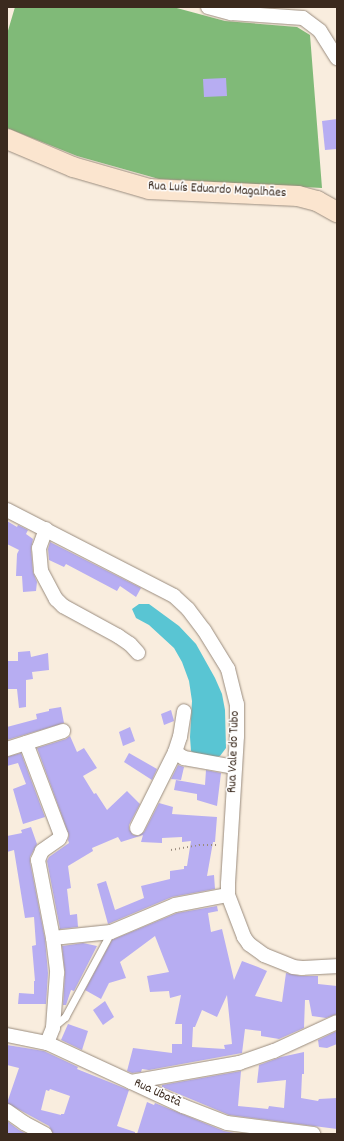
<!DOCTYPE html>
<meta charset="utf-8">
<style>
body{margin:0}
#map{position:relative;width:344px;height:1141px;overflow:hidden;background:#f9edde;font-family:Dekko,sans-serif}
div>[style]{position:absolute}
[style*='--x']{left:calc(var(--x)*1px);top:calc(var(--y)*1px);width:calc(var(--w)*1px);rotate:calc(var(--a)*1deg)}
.forest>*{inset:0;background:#80ba78}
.water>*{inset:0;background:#59c5d3}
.building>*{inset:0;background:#b7adf2}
.path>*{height:2px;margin-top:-1px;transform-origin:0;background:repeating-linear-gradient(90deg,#9a8c7e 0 1px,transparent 0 4px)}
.roads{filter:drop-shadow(0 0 1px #9a8c7e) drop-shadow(0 0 1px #9a8c7e)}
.lane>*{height:7px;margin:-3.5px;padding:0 3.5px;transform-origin:3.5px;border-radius:3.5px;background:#fff}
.street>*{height:14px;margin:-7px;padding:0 7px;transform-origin:7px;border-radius:7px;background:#fff}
.secondary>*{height:20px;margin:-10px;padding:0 10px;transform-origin:10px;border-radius:10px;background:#fbe5cf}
span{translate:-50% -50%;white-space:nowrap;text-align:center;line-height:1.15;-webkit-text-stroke:3px #fff;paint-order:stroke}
.street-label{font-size:13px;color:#3b2a1e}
.frame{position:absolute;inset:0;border:8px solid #3b2a1e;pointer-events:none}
</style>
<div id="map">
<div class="forest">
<div style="clip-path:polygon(15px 7px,173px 7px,225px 21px,297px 27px,310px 35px,322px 188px,159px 179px,77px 156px,7px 128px,7px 34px)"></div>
</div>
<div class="water">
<div style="clip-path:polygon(139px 604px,149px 604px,179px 626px,196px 644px,215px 678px,222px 694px,225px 710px,226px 748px,220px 756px,209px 759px,197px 755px,191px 751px,190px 737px,192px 701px,189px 681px,182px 662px,174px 648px,149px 625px,136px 618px,132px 609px)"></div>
</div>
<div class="building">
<div style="clip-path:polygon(226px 78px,227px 96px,204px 97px,203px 79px)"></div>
<div style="clip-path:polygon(337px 119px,337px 149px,325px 150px,322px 121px)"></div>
<div style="clip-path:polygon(7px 521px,17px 527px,18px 525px,28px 530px,26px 534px,33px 539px,31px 549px,33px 572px,37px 582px,36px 591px,23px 592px,22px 576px,16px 576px,17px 554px,19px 550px,7px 544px)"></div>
<div style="clip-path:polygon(50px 542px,141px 588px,136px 597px,120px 586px,117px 591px,66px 564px,64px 567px,49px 560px,48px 549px)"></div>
<div style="clip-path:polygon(30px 651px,31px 657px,48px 653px,49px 670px,32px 672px,33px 679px,26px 680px,26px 707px,19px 708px,17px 689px,7px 689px,7px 661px,18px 661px,18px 652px)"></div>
<div style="clip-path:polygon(61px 707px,64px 723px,7px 740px,7px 727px,37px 719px,36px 714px,49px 711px,49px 709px)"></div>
<div style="clip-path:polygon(171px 710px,174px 721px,164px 725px,161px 714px)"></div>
<div style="clip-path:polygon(130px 727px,135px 741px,123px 746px,119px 732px)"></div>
<div style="clip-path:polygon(70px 736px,77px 752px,84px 748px,97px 768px,83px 776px,94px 794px,96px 793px,107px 810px,127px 791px,140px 804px,129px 825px,129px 829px,133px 835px,138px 836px,144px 832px,159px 803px,173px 807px,172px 814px,217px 817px,215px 842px,213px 842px,207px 876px,214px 875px,215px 889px,172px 897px,108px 924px,97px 884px,106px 881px,115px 910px,144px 898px,141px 886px,170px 879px,170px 871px,184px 869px,184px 866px,187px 866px,191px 841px,182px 842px,182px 837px,162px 838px,162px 843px,141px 842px,143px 835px,121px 842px,118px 837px,92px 848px,93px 851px,68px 866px,71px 888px,67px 889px,70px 915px,77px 914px,78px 927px,60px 929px,47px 861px,49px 857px,69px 843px,68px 840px,69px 835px,37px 748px,66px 739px)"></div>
<div style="clip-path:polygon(21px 753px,45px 817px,23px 824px,13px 789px,26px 784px,18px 763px,7px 766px,7px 757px)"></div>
<div style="clip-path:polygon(129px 753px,157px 769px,152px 780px,124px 762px)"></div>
<div style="clip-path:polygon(178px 765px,184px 767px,181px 780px,171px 779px)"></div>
<div style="clip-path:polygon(206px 770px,221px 773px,217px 806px,197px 800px,197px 794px,174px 790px,176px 780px,205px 785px)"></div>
<div style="clip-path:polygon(31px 827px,37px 844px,30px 857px,30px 862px,45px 939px,48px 973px,46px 1004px,18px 1004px,19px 993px,34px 994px,34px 981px,35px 981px,32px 946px,36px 945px,34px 917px,25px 918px,14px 850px,7px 852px,7px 836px,22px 833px,21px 830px)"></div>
<div style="clip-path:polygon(evenodd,217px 906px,218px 911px,208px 913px,211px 932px,222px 929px,234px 980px,242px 961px,258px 967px,267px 971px,255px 996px,282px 1002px,286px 973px,301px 976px,318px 976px,318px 984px,337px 986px,337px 1014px,326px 1018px,312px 1016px,309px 1000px,305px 1000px,304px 1028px,279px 1039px,261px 1036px,261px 1031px,245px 1029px,242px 1053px,149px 1070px,142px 1069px,141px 1072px,132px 1073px,127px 1071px,133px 1048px,172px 1053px,172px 1044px,182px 1044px,182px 1024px,175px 1024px,181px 995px,170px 998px,169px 991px,150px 992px,147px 976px,169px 972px,155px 936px,120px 962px,126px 978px,109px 983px,101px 999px,85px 990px,112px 940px,177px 913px,217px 906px,227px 995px,232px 1044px,224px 1045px,225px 1049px,192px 1047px,193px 1027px,195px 1027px,202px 1010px,217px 1017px,227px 995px)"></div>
<div style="clip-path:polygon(83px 943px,97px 946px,74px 991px,71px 990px,66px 1005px,63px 1005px,65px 973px,62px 946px)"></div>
<div style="clip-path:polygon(105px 1001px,114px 1017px,103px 1025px,93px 1010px)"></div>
<div style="clip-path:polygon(68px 1024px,88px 1031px,82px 1050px,61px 1040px)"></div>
<div style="clip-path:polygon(337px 1031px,337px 1044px,327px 1048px,319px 1047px,318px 1040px)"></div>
<div style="clip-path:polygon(evenodd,7px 1045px,44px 1051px,78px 1067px,77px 1069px,129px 1090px,117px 1126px,135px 1132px,135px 1134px,53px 1134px,49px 1126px,7px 1103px,19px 1068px,7px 1065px,7px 1045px,50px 1089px,70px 1096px,64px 1114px,61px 1114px,61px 1115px,41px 1110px,46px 1090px,49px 1091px,50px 1089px)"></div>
<div style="clip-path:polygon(304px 1052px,304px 1074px,302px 1074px,301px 1098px,318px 1101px,319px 1099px,337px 1098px,337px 1129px,229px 1115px,162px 1087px,162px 1085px,241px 1071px,238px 1106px,268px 1109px,269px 1106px,284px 1108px,286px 1080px,257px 1083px,259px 1065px,281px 1057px)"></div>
<div style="clip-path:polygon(147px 1102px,154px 1105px,155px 1103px,224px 1131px,240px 1134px,137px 1134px)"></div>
<div style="clip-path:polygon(7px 1121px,19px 1130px,27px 1134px,7px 1134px)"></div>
</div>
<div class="path">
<div style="--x:171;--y:850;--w:28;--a:-10"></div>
<div style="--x:199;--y:845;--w:20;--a:0"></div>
</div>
<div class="roads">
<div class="lane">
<div style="--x:53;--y:1027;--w:16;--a:-40"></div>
<div style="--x:65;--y:1017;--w:97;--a:-61.6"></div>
</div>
<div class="street">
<div style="--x:208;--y:7;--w:24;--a:15"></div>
<div style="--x:231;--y:13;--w:72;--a:4"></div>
<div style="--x:303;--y:18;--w:21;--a:37"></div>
<div style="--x:320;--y:31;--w:32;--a:58"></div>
<div style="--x:7;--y:510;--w:188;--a:27.2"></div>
<div style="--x:174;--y:596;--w:19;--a:43"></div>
<div style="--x:188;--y:609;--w:26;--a:53"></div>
<div style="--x:204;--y:630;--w:46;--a:58.4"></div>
<div style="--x:228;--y:669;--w:36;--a:76"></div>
<div style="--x:237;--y:704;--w:32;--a:90"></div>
<div style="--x:237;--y:736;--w:148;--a:93.5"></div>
<div style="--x:228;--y:884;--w:11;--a:90"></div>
<div style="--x:228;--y:895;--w:45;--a:69.1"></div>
<div style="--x:244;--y:937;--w:9;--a:54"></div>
<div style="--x:249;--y:944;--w:19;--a:36"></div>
<div style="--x:264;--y:955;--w:31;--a:22"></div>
<div style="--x:293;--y:967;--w:9;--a:6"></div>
<div style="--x:302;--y:968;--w:35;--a:-3"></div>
<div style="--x:46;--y:529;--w:20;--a:110"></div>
<div style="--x:39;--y:548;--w:23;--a:85"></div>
<div style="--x:41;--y:571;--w:32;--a:62"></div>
<div style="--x:56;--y:599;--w:10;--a:45"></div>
<div style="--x:63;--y:606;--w:63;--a:28.6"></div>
<div style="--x:118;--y:636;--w:14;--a:34"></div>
<div style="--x:130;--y:644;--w:12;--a:48"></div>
<div style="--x:26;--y:743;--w:98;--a:69.2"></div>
<div style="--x:61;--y:835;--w:4;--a:117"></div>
<div style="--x:59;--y:839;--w:21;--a:145"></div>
<div style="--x:42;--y:851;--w:10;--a:114"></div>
<div style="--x:38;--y:860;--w:79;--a:79.1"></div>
<div style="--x:53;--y:938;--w:35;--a:83"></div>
<div style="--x:57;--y:973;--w:55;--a:94.2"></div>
<div style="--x:53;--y:1028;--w:16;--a:112"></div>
<div style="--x:7;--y:749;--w:59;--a:-17.8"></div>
<div style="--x:175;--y:752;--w:11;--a:34"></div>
<div style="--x:184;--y:758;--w:52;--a:10"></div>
<div style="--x:137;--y:828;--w:85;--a:-63.4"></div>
<div style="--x:175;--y:752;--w:16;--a:-72"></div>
<div style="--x:180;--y:737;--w:26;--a:-81"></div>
<div style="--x:53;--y:938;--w:58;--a:-5.9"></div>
<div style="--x:111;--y:932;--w:69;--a:-22.9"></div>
<div style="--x:175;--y:905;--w:54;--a:-10.7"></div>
<div style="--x:7;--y:1035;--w:41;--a:11.3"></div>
<div style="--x:47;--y:1043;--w:150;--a:24.9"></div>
<div style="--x:183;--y:1106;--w:47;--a:21.1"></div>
<div style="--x:227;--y:1123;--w:87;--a:7.3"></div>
<div style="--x:131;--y:1082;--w:110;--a:-10"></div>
<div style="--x:239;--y:1063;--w:37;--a:-19"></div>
<div style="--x:274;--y:1051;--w:69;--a:-24.7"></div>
<div style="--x:7;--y:1111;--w:21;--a:35"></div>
<div style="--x:24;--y:1123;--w:24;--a:28"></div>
</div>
<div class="secondary">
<div style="--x:7;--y:139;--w:72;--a:23"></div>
<div style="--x:73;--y:167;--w:79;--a:16.1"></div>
<div style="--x:149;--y:189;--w:149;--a:2.7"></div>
<div style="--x:298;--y:196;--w:20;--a:15"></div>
<div style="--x:317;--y:201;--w:23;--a:29"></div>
</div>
</div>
<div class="street-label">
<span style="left:217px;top:191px;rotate:3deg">Rua Luís Eduardo Magalhães</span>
<span style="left:235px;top:752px;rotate:-88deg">Rua Vale do Tubo</span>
<span style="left:157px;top:1094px;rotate:25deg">Rua Ubatã</span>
</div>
<div class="frame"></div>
</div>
